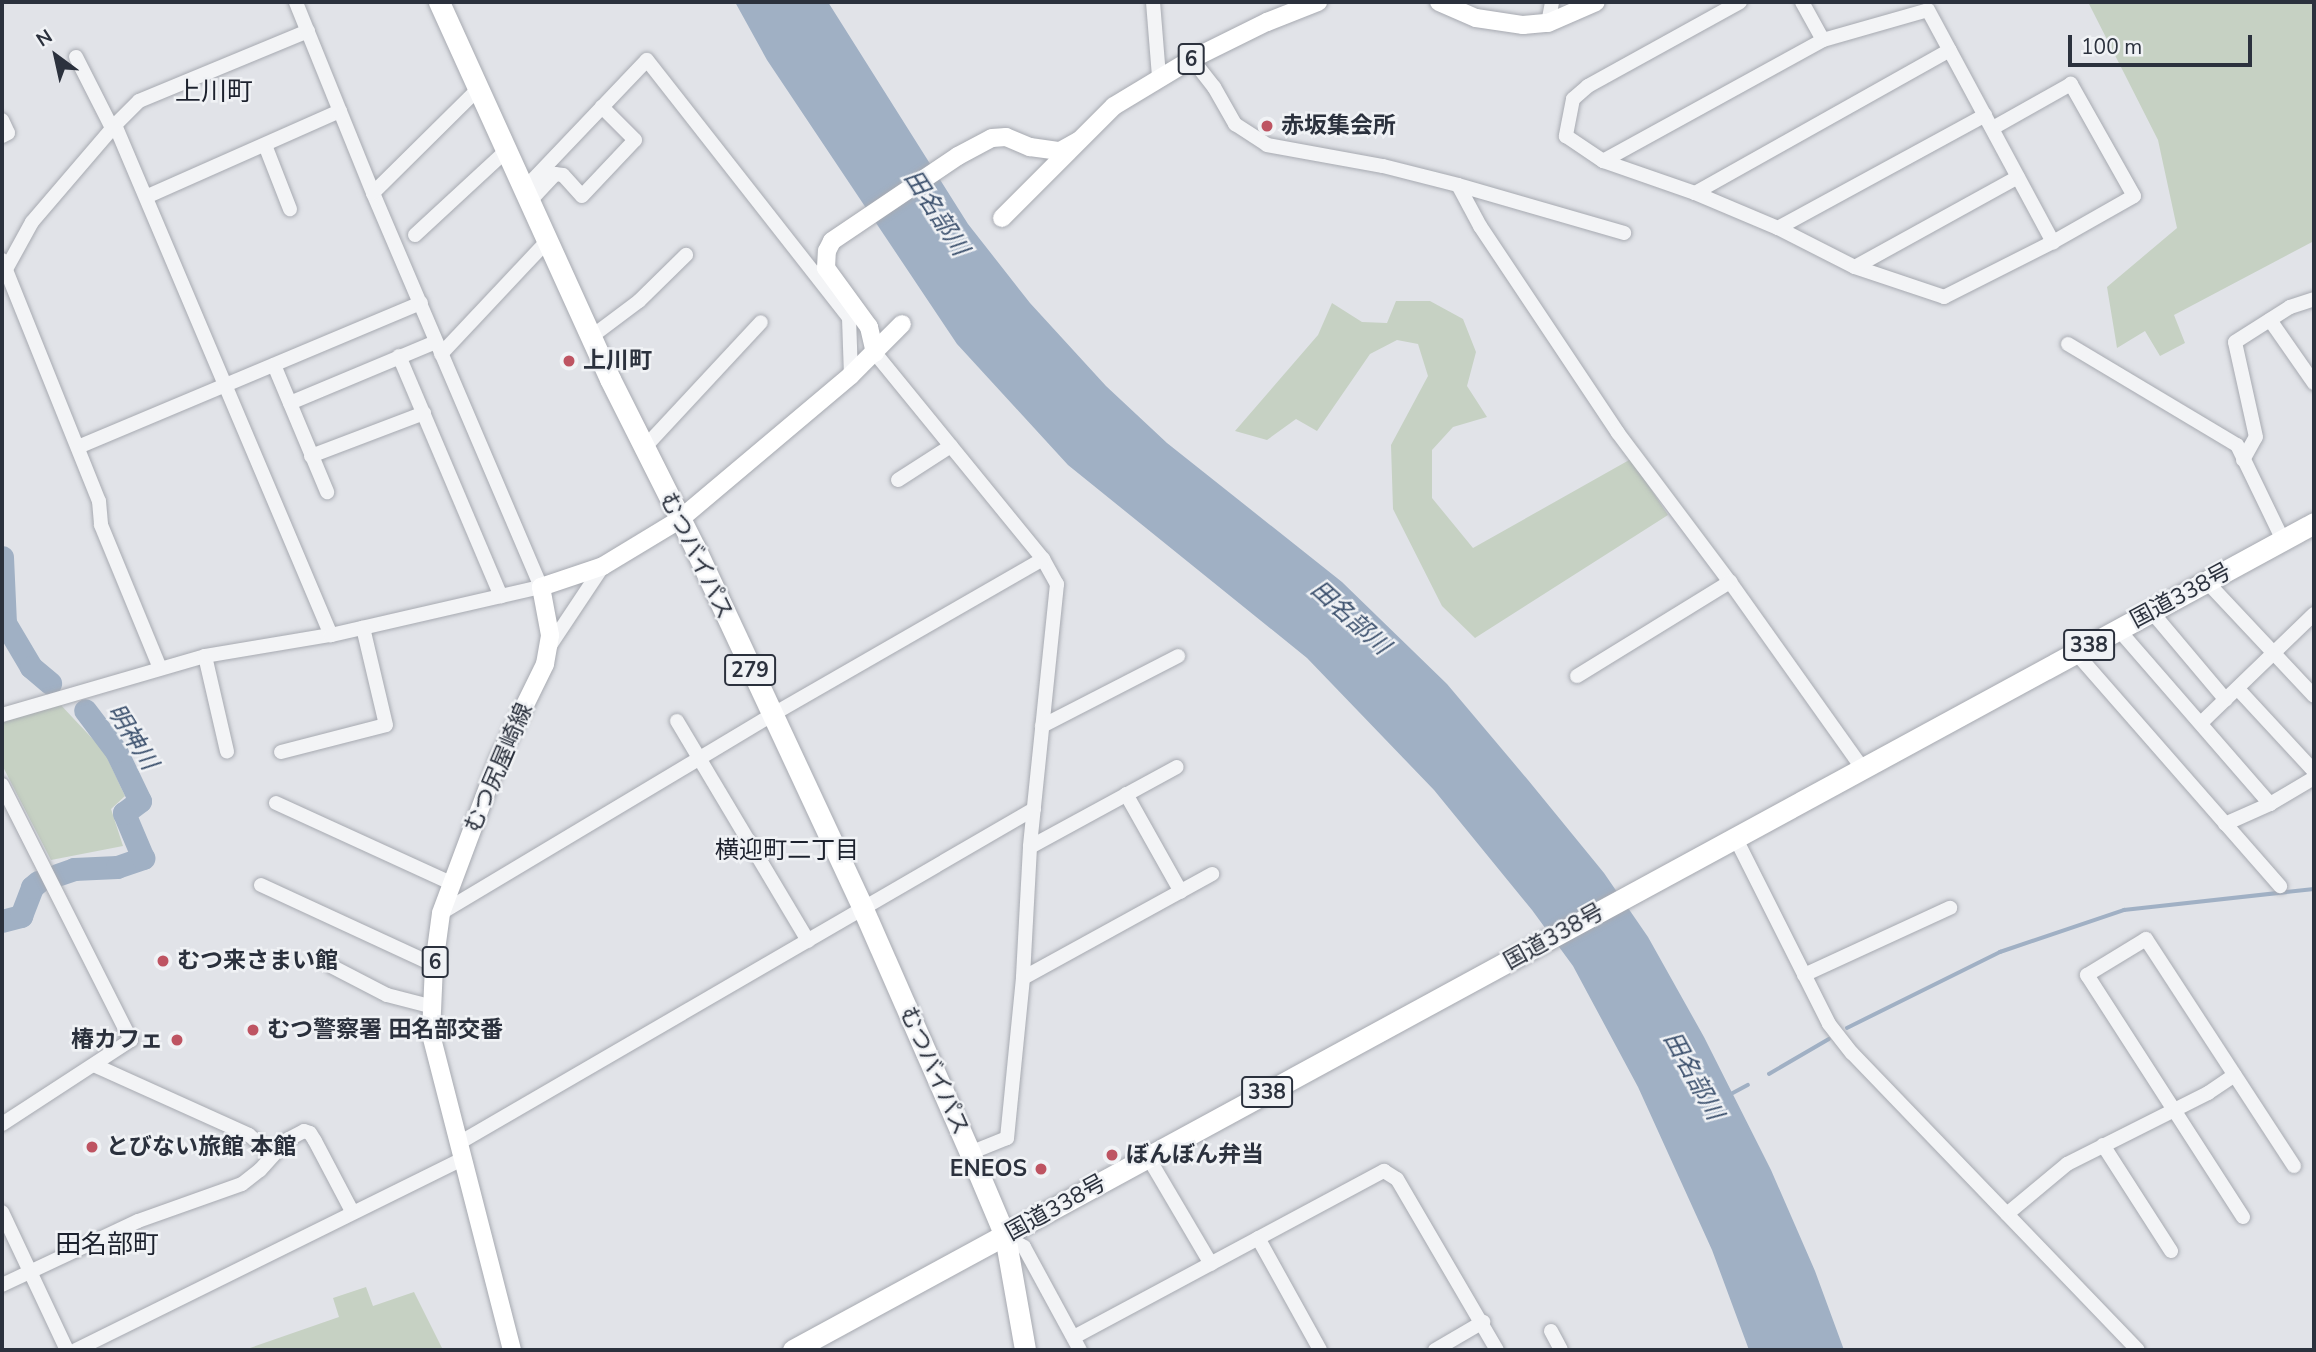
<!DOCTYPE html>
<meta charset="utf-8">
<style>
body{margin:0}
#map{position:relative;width:2316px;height:1352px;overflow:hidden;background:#e1e3e8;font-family:"Nunito Sans","Noto Sans JP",sans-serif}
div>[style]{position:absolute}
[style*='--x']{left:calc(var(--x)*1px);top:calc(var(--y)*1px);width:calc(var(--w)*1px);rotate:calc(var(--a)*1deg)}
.green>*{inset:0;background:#c6d1c3}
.water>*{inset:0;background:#a0b0c4}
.stream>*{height:3.5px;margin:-1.75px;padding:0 1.75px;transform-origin:1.75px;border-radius:1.75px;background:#a0b0c4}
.river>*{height:23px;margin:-11.5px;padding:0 11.5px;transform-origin:11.5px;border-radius:11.5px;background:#a0b0c4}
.roads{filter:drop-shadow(0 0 2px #a7aab1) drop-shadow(0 0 2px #a7aab1)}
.minor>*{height:14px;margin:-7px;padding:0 7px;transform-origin:7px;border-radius:7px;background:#f3f4f6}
.major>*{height:18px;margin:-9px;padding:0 9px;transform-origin:9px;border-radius:9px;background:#fff}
.highway>*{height:21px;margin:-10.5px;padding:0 10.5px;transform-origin:10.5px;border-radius:10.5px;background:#fff}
.dots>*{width:19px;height:19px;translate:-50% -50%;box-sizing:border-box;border:4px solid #f0f2f5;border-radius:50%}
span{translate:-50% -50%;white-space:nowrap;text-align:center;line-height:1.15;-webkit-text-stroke:5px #f0f2f5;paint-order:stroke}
.shield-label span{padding:2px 5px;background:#f0f2f5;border:2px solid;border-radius:5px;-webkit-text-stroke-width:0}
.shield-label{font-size:21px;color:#2b313d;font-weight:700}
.poi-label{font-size:23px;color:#2b313d;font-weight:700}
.left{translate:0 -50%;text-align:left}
.right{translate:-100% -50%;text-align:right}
.street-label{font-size:23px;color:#2b313d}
.water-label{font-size:24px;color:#3a4f6c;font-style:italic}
.neighbourhood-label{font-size:24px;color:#1d222e}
.quarter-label{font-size:26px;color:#1d222e}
.frame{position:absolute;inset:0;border:4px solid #2b313d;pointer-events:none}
.north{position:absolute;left:21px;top:21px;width:70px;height:70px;-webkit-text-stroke:5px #f0f2f5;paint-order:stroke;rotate:327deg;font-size:19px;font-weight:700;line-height:28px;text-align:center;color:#2b313d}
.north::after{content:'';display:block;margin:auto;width:24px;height:32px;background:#2b313d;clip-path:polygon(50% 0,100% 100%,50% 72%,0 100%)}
.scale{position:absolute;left:2068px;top:35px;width:184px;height:32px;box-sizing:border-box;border:4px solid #2b313d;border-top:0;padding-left:9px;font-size:21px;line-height:24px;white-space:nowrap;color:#2b313d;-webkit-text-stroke:5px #f0f2f5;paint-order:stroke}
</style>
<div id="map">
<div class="green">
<div style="clip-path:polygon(2088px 2px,2314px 2px,2314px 241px,2174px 315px,2185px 343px,2160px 356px,2145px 331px,2117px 348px,2107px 287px,2177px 228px,2158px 140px)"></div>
<div style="clip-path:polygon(1396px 301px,1430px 301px,1463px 319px,1476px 352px,1467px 386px,1487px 417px,1453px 427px,1432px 450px,1432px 498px,1473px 548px,1631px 459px,1668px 515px,1475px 638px,1442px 606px,1393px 509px,1391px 445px,1428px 376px,1418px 344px,1397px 340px,1370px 354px,1317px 431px,1296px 419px,1267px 440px,1235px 431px,1318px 335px,1332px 303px,1362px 322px,1387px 323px)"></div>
<div style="clip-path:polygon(58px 702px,104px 751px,125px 796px,111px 809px,123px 846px,51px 860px,2px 765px,2px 723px)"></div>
<div style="clip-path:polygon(366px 1287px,373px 1306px,414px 1292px,443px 1350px,250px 1348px,339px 1317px,333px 1298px)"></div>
</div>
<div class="water">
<div style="clip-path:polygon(735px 2px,828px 2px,968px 224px,1030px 303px,1106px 386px,1167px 443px,1342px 582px,1447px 684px,1528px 780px,1604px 873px,1648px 937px,1704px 1037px,1771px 1170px,1815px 1271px,1844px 1350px,1749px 1350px,1712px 1250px,1638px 1087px,1573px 966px,1532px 910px,1434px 790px,1307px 658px,1068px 465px,957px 344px,767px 60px)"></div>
</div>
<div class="stream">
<div style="--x:1847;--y:1028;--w:171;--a:-26.4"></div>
<div style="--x:2000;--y:952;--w:131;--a:-18.7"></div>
<div style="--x:2124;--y:910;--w:191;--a:-6.3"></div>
<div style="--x:1769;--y:1074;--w:69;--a:-30.3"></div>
<div style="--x:1731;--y:1094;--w:19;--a:-28"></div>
</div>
<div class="river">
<div style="--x:2;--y:557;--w:66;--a:87.4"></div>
<div style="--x:5;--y:623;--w:51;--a:59.4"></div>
<div style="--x:31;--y:667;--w:25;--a:40"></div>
<div style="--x:57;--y:875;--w:18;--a:-19"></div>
<div style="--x:74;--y:869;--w:43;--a:-2.7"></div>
<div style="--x:117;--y:867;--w:28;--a:-19"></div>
<div style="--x:143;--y:858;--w:49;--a:-112.9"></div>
<div style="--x:124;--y:813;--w:20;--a:-37"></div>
<div style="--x:140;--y:801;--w:55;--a:-115.6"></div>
<div style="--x:116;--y:751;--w:51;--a:-127.1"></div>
<div style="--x:2;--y:921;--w:20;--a:-15"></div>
<div style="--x:21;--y:916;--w:31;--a:-69"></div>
<div style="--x:32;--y:887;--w:8;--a:-40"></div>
</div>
<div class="roads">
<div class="minor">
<div style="--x:1153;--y:2;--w:75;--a:85.4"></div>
<div style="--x:1740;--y:2;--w:174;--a:151.1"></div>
<div style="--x:1588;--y:86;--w:20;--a:139"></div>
<div style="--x:1573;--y:99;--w:38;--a:101"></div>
<div style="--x:1566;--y:136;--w:45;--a:34"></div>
<div style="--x:1603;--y:161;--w:97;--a:19.2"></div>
<div style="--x:1695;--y:193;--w:90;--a:22.9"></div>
<div style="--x:1778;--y:228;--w:86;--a:26.9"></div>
<div style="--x:1855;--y:267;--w:94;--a:18.6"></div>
<div style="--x:1944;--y:297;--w:122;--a:-26.8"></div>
<div style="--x:2053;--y:242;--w:93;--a:-29.6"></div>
<div style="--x:2134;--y:196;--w:129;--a:-119.4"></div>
<div style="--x:2071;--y:84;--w:90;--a:150.6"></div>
<div style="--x:1802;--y:2;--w:43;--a:61.1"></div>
<div style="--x:1823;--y:40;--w:109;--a:-15.9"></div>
<div style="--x:1928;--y:10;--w:264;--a:61.7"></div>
<div style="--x:1548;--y:23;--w:21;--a:-79"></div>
<div style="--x:308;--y:31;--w:183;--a:157.5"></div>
<div style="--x:139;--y:101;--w:34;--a:135"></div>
<div style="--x:115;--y:125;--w:554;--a:67.05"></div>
<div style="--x:76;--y:57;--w:80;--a:63.1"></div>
<div style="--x:1192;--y:59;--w:36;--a:52"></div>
<div style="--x:1214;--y:87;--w:43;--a:60.4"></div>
<div style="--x:1235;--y:124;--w:38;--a:33"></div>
<div style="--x:1267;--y:145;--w:118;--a:10.3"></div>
<div style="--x:1383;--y:166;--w:77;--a:14.2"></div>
<div style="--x:1458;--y:185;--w:47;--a:61.8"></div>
<div style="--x:1480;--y:226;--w:249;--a:56.3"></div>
<div style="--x:1618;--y:433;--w:186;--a:53.1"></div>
<div style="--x:1730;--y:582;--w:229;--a:54.6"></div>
<div style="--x:2;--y:120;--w:14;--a:65"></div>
<div style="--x:8;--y:133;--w:7;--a:153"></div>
<div style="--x:265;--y:145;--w:69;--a:68.7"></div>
<div style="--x:1603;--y:161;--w:251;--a:-28.8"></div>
<div style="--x:1458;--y:185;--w:173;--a:16.1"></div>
<div style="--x:524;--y:189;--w:178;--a:-46.4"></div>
<div style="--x:647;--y:60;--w:328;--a:51.9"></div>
<div style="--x:849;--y:318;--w:57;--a:88"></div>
<div style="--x:373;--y:193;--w:148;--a:-44.7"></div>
<div style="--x:1695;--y:193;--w:292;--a:-29.3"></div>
<div style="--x:148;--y:196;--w:210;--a:-23.9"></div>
<div style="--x:530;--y:201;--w:37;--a:-47"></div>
<div style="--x:555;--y:174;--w:8;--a:7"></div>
<div style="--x:563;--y:175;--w:28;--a:48"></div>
<div style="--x:582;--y:196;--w:77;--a:-46.6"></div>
<div style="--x:635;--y:140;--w:47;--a:-135"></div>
<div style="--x:1778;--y:228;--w:236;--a:-28.6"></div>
<div style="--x:415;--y:235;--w:125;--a:-42.7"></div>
<div style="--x:2;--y:260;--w:260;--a:68.1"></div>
<div style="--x:99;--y:501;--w:24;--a:85"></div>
<div style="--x:101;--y:525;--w:155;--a:67.6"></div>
<div style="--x:1855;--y:267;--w:186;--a:-28.9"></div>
<div style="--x:4;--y:273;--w:58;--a:-61.2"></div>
<div style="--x:32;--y:222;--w:128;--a:-49.4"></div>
<div style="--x:2270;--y:320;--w:77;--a:55.1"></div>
<div style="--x:591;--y:337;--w:60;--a:-36.9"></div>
<div style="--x:639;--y:301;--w:66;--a:-44.4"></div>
<div style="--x:2068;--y:344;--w:197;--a:30.9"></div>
<div style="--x:2237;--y:445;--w:106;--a:64.2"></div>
<div style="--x:875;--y:353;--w:266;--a:50.8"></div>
<div style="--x:1043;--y:559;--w:29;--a:61"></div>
<div style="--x:1057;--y:584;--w:264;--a:95.9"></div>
<div style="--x:1030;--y:847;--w:131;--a:93.1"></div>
<div style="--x:1023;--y:978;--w:161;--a:95.7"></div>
<div style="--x:1007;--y:1138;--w:40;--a:158"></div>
<div style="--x:441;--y:354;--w:156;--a:-46.8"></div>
<div style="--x:399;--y:356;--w:261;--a:67"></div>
<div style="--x:274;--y:365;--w:138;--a:67.3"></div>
<div style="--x:290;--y:403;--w:158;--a:-22.7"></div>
<div style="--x:78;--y:447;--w:372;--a:-22.8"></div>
<div style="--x:643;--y:449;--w:173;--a:-47.1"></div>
<div style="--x:311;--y:456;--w:121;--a:-20.8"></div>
<div style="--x:2243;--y:460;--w:26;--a:-61"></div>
<div style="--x:2256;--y:437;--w:97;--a:-102.5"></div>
<div style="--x:2235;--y:342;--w:65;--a:-32.5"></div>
<div style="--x:2290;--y:307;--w:25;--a:-18"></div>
<div style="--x:898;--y:480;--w:63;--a:-32.7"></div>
<div style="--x:2207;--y:582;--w:156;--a:46.8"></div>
<div style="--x:2151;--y:611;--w:116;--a:49.9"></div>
<div style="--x:2118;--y:629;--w:232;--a:49"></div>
<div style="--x:549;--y:647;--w:97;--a:-56.3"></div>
<div style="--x:2076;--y:653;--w:310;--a:48.8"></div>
<div style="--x:205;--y:656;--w:98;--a:77"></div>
<div style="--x:1577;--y:676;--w:180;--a:-31.6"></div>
<div style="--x:2238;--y:689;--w:112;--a:47.2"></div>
<div style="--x:2;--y:715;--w:211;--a:-16.2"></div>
<div style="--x:205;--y:656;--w:128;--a:-9.5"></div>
<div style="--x:331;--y:635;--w:215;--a:-12.9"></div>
<div style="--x:541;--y:587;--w:428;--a:-113.1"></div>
<div style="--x:373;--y:193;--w:206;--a:-112"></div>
<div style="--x:677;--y:721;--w:256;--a:59.2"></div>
<div style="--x:2201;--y:723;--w:157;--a:-44"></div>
<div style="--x:1042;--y:726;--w:153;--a:-27.2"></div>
<div style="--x:281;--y:752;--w:108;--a:-14.4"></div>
<div style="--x:386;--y:725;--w:100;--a:-103.3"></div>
<div style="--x:2;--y:785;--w:286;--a:63.2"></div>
<div style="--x:131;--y:1040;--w:154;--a:146.9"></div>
<div style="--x:1126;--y:794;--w:112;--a:60.7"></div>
<div style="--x:276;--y:803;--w:192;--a:24.6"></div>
<div style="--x:2225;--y:824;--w:49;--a:-24"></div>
<div style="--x:2270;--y:804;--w:51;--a:-30.6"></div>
<div style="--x:1735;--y:837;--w:209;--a:63.3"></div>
<div style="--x:1829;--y:1024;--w:37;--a:52"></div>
<div style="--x:1852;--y:1053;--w:412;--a:46.1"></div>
<div style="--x:1030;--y:847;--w:167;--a:-28.6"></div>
<div style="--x:261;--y:885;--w:191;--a:24.8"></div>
<div style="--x:441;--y:913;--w:383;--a:-30.9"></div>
<div style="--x:770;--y:716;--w:315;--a:-29.9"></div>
<div style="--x:331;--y:966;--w:63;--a:27.4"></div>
<div style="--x:387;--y:995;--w:48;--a:14.6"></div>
<div style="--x:1804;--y:975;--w:161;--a:-24.7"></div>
<div style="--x:1023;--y:978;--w:216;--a:-28.8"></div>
<div style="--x:94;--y:1065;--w:170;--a:24.3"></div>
<div style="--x:249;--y:1135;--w:30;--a:40"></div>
<div style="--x:459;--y:1143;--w:665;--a:-30.15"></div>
<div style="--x:2103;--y:1145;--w:126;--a:57.3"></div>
<div style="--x:1148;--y:1157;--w:124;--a:59.5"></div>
<div style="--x:2;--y:1212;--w:153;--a:64.8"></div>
<div style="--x:2007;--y:1214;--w:78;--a:-39.8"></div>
<div style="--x:2067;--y:1164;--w:158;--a:-26.7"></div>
<div style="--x:2208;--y:1093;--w:32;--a:-34"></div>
<div style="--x:2243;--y:1217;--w:288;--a:-122.8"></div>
<div style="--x:2087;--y:975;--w:69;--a:-31.4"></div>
<div style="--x:2146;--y:939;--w:271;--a:56.9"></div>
<div style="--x:1005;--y:1236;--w:22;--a:30"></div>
<div style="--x:1024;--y:1247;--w:117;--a:61.5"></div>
<div style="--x:1258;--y:1238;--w:128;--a:61"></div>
<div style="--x:2;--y:1285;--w:150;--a:-25.2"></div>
<div style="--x:138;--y:1221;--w:110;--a:-19.6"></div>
<div style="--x:242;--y:1184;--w:23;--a:-38"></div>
<div style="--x:260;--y:1170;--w:40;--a:-48"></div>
<div style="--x:287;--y:1140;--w:19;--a:-28"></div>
<div style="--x:304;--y:1131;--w:6;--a:18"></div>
<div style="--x:310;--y:1133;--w:9;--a:58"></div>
<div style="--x:315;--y:1141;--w:81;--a:62.2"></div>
<div style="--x:1551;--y:1331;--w:21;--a:62"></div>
<div style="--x:1074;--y:1337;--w:352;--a:-28.2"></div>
<div style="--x:1384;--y:1171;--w:15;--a:32"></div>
<div style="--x:1397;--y:1179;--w:198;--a:59.7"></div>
<div style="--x:76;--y:1350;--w:431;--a:-26.3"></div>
<div style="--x:1435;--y:1350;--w:56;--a:-30.3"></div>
</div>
<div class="major">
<div style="--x:1439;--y:2;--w:40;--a:23.4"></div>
<div style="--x:1476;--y:18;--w:48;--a:8.5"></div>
<div style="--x:1523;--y:25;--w:25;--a:-5"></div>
<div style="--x:1548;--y:23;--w:52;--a:-23.6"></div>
<div style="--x:1002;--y:218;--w:158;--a:-45"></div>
<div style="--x:1114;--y:106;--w:91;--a:-31.1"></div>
<div style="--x:1192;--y:59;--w:84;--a:-26.3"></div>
<div style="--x:1267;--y:22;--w:55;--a:-21.4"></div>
<div style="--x:875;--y:353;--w:27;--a:-103"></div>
<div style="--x:869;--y:327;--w:73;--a:-126.1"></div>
<div style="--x:826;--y:268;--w:17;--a:-87"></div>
<div style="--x:827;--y:251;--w:11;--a:-63"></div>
<div style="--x:832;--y:241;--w:152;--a:-34"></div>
<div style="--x:958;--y:156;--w:38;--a:-28"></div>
<div style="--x:992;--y:138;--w:14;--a:-4"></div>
<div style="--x:1006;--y:137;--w:26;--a:23"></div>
<div style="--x:1030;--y:147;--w:30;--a:8"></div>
<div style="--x:1060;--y:151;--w:21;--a:-29"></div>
<div style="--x:512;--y:1350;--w:326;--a:-104.4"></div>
<div style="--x:431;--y:1034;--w:69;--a:-87.5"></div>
<div style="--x:434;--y:965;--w:52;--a:-82.3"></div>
<div style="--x:441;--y:913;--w:165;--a:-69.5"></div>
<div style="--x:499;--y:758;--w:105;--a:-63.9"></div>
<div style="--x:545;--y:664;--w:29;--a:-80"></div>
<div style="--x:550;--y:635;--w:49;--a:-100.6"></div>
<div style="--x:541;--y:587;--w:65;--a:-18.7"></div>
<div style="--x:603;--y:566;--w:89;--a:-31.2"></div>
<div style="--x:679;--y:520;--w:225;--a:-40.1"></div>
<div style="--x:851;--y:375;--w:72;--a:-45"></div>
</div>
<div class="highway">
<div style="--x:439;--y:2;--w:414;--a:65.6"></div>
<div style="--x:610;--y:379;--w:189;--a:63.3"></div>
<div style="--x:695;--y:548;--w:398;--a:65"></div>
<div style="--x:863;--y:909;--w:266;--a:66.3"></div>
<div style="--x:970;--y:1153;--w:90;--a:67.1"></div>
<div style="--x:1005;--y:1236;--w:116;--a:80"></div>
<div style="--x:793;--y:1350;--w:1731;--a:-28.53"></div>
</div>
</div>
<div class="dots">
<div style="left:1267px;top:126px;background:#be5462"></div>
<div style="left:569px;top:361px;background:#be5462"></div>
<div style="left:163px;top:961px;background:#be5462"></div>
<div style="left:253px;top:1030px;background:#be5462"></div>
<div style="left:177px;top:1040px;background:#be5462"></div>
<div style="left:92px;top:1147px;background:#be5462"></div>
<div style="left:1112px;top:1155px;background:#be5462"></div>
<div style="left:1041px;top:1169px;background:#be5462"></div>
</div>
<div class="shield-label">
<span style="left:1191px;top:59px">6</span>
<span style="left:2089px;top:645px">338</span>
<span style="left:750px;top:670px">279</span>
<span style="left:435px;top:962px">6</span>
<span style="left:1267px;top:1092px">338</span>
</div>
<div class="poi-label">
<span class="left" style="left:1281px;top:126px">赤坂集会所</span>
<span class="left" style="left:583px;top:361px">上川町</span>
<span class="left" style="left:177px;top:961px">むつ来さまい館</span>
<span class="left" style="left:267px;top:1030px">むつ警察署 田名部交番</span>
<span class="right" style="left:163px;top:1040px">椿カフェ</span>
<span class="left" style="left:106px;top:1147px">とびない旅館 本館</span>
<span class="left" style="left:1126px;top:1155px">ぼんぼん弁当</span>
<span class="right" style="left:1027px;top:1169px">ENEOS</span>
</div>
<div class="street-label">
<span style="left:696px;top:556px;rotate:64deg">むつバイパス</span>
<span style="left:2181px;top:596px;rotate:-28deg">国道338号</span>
<span style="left:499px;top:768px;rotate:-67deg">むつ尻屋崎線</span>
<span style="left:1554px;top:937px;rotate:-29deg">国道338号</span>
<span style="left:934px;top:1071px;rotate:66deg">むつバイパス</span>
<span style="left:1056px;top:1208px;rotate:-29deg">国道338号</span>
</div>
<div class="water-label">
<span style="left:936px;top:213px;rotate:57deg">田名部川</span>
<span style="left:1350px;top:618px;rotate:42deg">田名部川</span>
<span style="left:132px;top:737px;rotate:58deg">明神川</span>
<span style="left:1693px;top:1076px;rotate:61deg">田名部川</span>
</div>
<div class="neighbourhood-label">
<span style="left:787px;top:851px">横迎町二丁目</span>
</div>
<div class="quarter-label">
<span style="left:214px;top:92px">上川町</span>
<span style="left:107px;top:1245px">田名部町</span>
</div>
<div class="frame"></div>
<div class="north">N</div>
<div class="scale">100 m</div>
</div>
